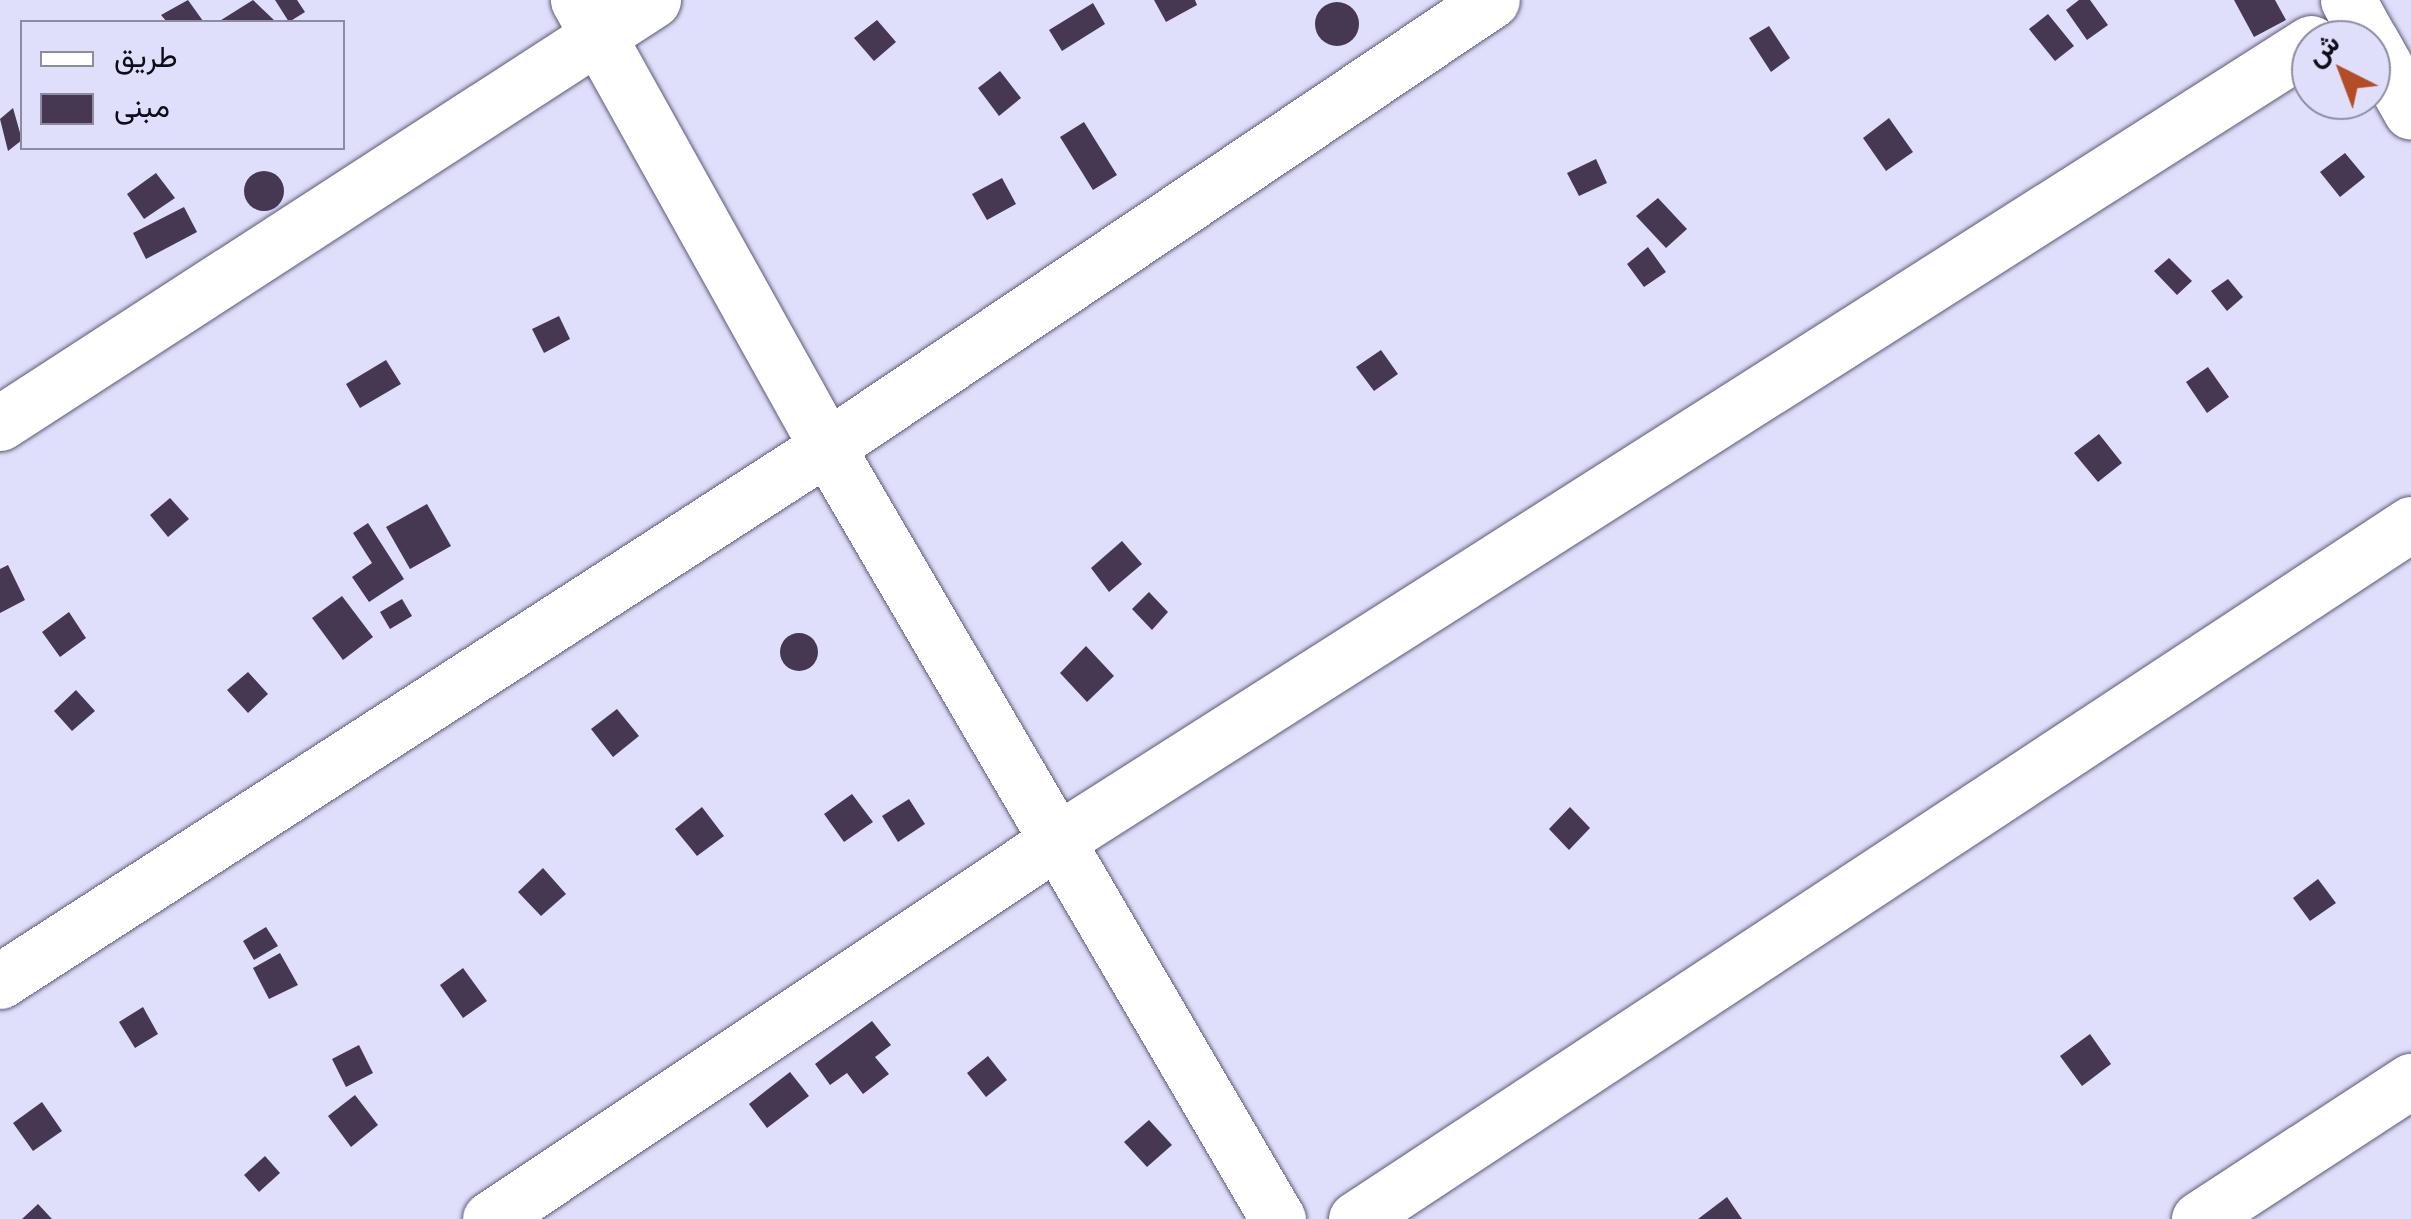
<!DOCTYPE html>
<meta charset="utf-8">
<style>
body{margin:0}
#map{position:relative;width:2411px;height:1219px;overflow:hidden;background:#e0dffb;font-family:"PT Sans Narrow",Vazirmatn,sans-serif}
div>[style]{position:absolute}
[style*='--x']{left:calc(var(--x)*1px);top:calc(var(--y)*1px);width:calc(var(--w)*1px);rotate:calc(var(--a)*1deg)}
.building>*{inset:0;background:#463752}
.round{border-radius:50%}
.roads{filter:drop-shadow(0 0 2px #5c5a78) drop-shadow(0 0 2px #5c5a78)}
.minor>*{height:55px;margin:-27.5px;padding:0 27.5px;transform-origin:27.5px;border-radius:27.5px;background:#fff}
span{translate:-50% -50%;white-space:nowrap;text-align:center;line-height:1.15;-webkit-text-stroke:10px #e0dffb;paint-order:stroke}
.legend{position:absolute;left:20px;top:20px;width:325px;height:130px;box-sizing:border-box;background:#e0dffb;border:2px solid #8c8ba0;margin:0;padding:12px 18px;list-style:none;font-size:30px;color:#0d0c18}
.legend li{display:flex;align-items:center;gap:20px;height:50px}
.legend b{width:50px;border:2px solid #8c8ba0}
.north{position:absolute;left:2291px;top:20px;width:100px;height:100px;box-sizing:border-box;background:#e0dffb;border:2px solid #8c8ba0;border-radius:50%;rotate:318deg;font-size:28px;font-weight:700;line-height:40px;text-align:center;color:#0d0c18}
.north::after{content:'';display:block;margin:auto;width:35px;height:45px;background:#b44d25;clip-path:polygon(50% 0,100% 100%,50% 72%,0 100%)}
</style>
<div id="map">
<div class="building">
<div style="clip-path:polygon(188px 0,203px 21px,167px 22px,161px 15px)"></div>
<div style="clip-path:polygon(253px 0,276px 22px,218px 22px)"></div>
<div style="clip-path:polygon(275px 0,297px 0,305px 12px,289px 22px)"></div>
<div style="clip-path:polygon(1154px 0,1195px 0,1197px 5px,1166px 22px)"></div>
<div style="clip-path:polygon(2079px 0,2090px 0,2108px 25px,2087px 40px,2066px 10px)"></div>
<div style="clip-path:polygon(2234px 0,2275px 0,2286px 20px,2254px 37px)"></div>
<div class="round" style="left:1315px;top:2px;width:44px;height:44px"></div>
<div style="clip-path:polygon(1093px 3px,1105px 24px,1062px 51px,1049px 30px)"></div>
<div style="clip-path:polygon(2048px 14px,2074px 46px,2055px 61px,2029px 29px)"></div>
<div style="clip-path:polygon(877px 20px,896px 42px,874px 61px,854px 38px)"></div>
<div style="clip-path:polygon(1769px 26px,1790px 58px,1771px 72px,1749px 38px)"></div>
<div style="clip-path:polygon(1000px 71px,1021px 98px,999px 116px,978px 88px)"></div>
<div style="clip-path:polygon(13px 108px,22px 140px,8px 151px,0 119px)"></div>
<div style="clip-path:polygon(1889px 118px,1913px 152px,1886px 171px,1863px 138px)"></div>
<div style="clip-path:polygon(1084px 122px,1117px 175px,1093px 190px,1060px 137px)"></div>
<div style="clip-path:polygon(2345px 153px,2365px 177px,2340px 197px,2320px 172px)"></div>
<div style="clip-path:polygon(1596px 159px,1607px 183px,1579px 196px,1567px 173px)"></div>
<div class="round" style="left:244px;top:171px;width:40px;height:40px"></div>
<div style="clip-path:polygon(156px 173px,175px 198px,144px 219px,127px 194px)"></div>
<div style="clip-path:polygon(1002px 178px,1016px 204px,987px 220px,972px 194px)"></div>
<div style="clip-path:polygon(1658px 198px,1687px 229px,1666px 248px,1636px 216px)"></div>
<div style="clip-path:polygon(184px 207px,197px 232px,146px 259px,133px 233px)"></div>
<div style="clip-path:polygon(1648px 247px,1666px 272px,1644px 287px,1627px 264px)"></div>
<div style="clip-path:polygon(2169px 258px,2192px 281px,2177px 295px,2154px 271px)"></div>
<div style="clip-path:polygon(2228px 279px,2243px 297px,2227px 311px,2211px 291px)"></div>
<div style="clip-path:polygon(559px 316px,570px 339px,544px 353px,532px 329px)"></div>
<div style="clip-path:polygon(1381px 350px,1398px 374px,1374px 391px,1356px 367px)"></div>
<div style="clip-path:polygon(386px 360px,401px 384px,360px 408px,346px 384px)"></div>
<div style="clip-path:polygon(2208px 367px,2229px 397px,2207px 413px,2186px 382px)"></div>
<div style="clip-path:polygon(2099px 434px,2122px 463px,2098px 482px,2074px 453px)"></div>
<div style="clip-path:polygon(170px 498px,189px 519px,168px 537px,150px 515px)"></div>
<div style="clip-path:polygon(427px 504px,451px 546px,410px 569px,386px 527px)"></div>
<div style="clip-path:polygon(368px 523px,404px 579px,369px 602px,352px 577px,372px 563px,353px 533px)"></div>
<div style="clip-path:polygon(1122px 541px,1142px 564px,1109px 592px,1091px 568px)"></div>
<div style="clip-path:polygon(8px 565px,25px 600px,0 613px,0 569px)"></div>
<div style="clip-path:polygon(1149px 592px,1168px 612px,1152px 630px,1132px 609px)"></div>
<div style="clip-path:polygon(342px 596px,373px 637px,343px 660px,312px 618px)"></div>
<div style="clip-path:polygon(402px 599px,412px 616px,390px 629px,380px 612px)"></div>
<div style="clip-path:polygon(69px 612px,86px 638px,60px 657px,42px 632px)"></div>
<div class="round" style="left:780px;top:633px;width:38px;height:38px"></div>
<div style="clip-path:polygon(1086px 646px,1114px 676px,1087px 702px,1060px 673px)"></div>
<div style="clip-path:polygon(248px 672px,268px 694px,248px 713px,227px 690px)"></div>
<div style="clip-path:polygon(76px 690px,95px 711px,72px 731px,54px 711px)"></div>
<div style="clip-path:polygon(617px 709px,639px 736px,613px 757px,591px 729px)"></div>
<div style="clip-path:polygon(852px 794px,873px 822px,844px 842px,824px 814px)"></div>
<div style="clip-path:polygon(909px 799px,925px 824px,898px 842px,882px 816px)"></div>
<div style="clip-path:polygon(702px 807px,724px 836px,697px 856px,675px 829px)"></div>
<div style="clip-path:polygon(1570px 807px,1590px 828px,1569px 850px,1549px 829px)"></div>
<div style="clip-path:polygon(543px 868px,566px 894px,541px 916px,518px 892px)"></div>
<div style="clip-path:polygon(2318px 879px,2336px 903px,2310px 921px,2293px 898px)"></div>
<div style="clip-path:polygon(266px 927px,278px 946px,254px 960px,243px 941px)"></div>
<div style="clip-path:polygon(280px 953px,298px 985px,269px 999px,253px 968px)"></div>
<div style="clip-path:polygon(463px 968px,487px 1001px,463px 1018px,440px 985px)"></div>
<div style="clip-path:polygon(143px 1007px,158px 1034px,135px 1048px,119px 1022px)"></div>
<div style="clip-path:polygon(872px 1021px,891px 1045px,875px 1057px,889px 1074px,863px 1094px,847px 1073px,830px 1085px,815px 1064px)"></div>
<div style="clip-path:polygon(2090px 1034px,2111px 1064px,2082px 1086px,2060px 1056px)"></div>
<div style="clip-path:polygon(359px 1045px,373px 1073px,346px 1087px,332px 1059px)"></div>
<div style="clip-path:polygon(988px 1056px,1007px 1080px,986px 1097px,967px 1073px)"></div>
<div style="clip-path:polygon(790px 1072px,809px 1096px,767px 1128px,749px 1104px)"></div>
<div style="clip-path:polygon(355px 1095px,378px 1125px,351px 1147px,328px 1116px)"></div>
<div style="clip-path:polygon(42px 1102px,62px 1131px,33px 1151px,13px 1123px)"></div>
<div style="clip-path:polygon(1149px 1120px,1172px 1145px,1147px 1167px,1124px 1142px)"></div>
<div style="clip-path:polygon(265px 1156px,280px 1173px,259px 1192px,244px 1175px)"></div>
<div style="clip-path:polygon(1727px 1197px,1742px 1219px,1698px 1219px)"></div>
<div style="clip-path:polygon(38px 1204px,52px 1219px,22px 1219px)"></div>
</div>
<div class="roads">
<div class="minor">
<div style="--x:578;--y:0;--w:512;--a:60.88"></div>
<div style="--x:827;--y:447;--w:894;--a:59.71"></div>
<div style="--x:2348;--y:0;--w:46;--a:61.2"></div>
<div style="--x:2371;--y:41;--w:81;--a:60.6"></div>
<div style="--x:0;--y:423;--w:778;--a:-32.93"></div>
<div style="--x:0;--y:981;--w:984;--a:-32.85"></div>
<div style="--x:827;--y:447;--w:801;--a:-33.91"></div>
<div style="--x:490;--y:1219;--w:683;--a:-33.71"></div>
<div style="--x:1058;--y:840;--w:1485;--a:-32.46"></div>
<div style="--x:1356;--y:1219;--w:1263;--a:-33.38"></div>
<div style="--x:2199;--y:1219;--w:253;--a:-33.1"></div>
</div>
</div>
<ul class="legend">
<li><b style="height:12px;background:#fff"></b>طريق</li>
<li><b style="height:28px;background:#463752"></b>مبنى</li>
</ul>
<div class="north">ش</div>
</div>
